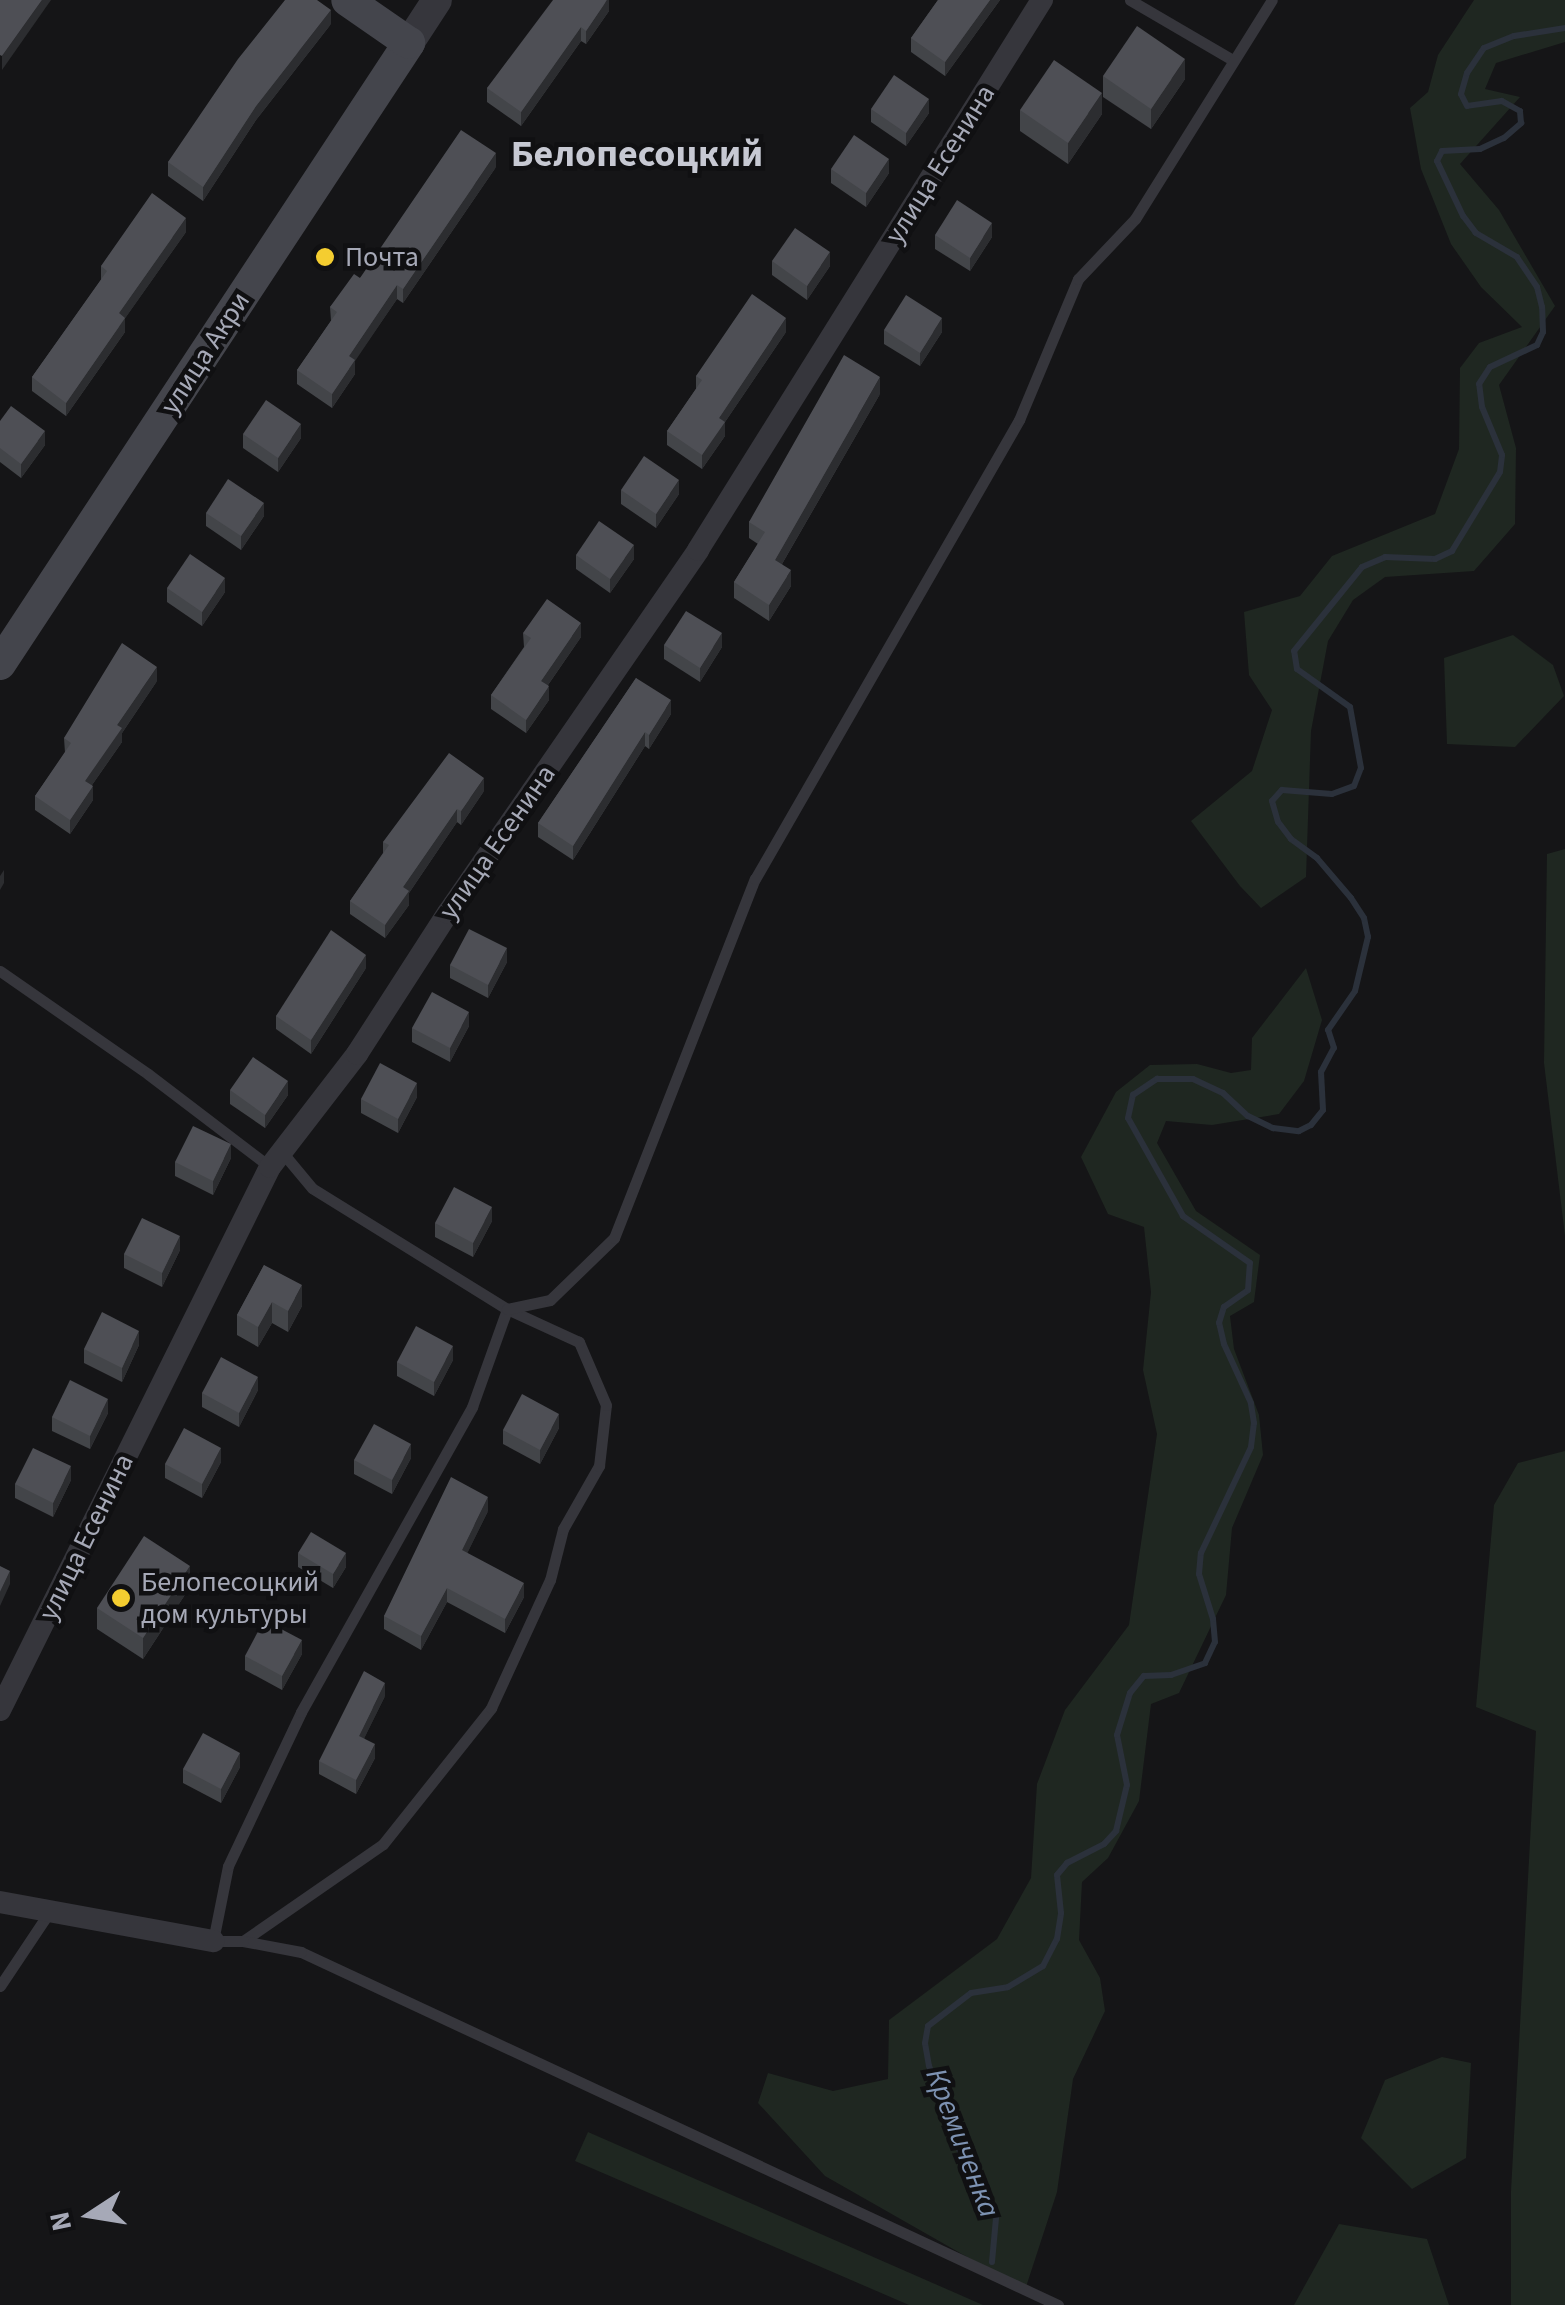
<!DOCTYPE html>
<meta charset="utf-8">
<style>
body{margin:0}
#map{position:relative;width:1565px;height:2305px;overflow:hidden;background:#151517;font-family:"Source Sans 3",sans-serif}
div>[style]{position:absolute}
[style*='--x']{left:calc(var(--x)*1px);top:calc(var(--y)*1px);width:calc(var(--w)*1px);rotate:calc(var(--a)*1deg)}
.green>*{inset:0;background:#1f2721}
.stream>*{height:6px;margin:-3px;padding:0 3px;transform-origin:3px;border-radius:3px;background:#2b313b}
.service>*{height:11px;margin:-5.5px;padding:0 5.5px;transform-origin:5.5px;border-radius:5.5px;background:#36363c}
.minor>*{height:22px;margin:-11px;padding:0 11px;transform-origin:11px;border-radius:11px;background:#36363c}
.tertiary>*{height:30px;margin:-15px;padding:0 15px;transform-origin:15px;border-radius:15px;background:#36363c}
.secondary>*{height:32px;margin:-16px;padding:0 16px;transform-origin:16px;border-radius:16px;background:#44454c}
.wall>*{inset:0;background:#434549}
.shaded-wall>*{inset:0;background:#2c2d30}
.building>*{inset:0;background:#4e4f55}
.dots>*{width:28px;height:28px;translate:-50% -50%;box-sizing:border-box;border:5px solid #101012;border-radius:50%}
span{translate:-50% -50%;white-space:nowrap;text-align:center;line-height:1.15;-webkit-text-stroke:9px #101012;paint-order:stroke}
.street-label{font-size:28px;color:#a6a9b7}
.poi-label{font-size:28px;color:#a6a9b7}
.left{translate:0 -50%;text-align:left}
.water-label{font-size:30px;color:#7d92b2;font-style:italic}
.district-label{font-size:38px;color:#c7c9d3;font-weight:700}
.north{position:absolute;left:40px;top:2165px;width:100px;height:100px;-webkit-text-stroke:8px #101012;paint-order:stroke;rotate:258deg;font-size:28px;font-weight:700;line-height:40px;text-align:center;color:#a6a9b7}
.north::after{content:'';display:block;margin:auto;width:35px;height:45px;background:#a6a9b7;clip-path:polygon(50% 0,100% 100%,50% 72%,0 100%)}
</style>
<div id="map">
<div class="green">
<div style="clip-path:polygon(1474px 0,1565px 0,1565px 42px,1496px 63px,1485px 89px,1520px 97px,1460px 164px,1499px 210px,1555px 306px,1499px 385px,1516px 448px,1515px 524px,1474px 571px,1385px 577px,1353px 600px,1328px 641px,1311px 731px,1306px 877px,1261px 908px,1240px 886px,1191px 821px,1252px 771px,1272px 710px,1249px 675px,1244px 612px,1300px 596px,1332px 556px,1435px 514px,1459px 449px,1460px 368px,1479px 343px,1522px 327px,1481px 287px,1451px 244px,1421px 169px,1410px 108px,1428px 92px,1438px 55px)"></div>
<div style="clip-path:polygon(1513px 635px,1553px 665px,1564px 696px,1515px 747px,1447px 744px,1444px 658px)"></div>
<div style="clip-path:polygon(1565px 849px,1565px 1236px,1544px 1063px,1547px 854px)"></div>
<div style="clip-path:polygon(1306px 968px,1322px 1020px,1304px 1081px,1279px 1114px,1212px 1125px,1166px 1121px,1157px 1143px,1196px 1211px,1260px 1255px,1254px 1302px,1230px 1316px,1234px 1349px,1259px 1415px,1263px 1455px,1232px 1528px,1226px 1595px,1179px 1693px,1151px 1704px,1139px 1801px,1108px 1858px,1082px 1882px,1079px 1940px,1100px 1978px,1105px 2011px,1073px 2079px,1057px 2192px,1025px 2290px,825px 2176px,758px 2103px,768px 2073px,833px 2091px,888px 2079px,889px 2020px,997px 1939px,1031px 1878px,1037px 1784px,1065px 1710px,1129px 1625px,1157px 1434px,1143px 1370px,1151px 1292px,1144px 1227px,1108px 1214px,1081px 1157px,1116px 1092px,1150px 1065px,1197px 1064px,1231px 1073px,1251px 1070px,1252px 1038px)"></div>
<div style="clip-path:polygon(1565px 1451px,1565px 2305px,1511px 2305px,1511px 2191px,1536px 1731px,1476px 1707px,1494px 1505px,1518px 1463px)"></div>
<div style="clip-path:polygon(1442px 2057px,1471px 2063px,1466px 2158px,1412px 2189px,1361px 2138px,1385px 2080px)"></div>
<div style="clip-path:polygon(588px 2132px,983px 2305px,909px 2305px,575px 2161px)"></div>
<div style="clip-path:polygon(1339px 2224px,1427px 2239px,1449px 2305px,1294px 2305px)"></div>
</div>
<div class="stream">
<div style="--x:992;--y:2262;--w:44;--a:-84.8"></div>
<div style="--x:996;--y:2218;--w:58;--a:-121"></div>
<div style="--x:966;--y:2168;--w:109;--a:-109.9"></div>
<div style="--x:929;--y:2066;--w:23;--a:-100"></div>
<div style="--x:925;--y:2043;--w:17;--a:-80"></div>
<div style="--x:928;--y:2026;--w:54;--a:-37.5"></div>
<div style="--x:971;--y:1993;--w:37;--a:-9"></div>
<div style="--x:1008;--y:1987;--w:41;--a:-31"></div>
<div style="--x:1043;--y:1966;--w:30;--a:-63"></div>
<div style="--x:1057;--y:1939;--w:26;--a:-81"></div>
<div style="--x:1061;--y:1913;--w:38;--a:-96"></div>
<div style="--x:1057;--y:1875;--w:16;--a:-50"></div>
<div style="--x:1067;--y:1863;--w:42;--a:-27.2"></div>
<div style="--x:1104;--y:1844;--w:18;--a:-47"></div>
<div style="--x:1116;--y:1831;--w:47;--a:-76.6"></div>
<div style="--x:1127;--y:1785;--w:51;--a:-101.3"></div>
<div style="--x:1117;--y:1735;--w:44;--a:-72.8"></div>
<div style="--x:1130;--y:1693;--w:22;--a:-51"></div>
<div style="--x:1144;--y:1676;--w:27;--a:-2"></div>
<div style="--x:1171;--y:1675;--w:36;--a:-19"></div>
<div style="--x:1205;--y:1663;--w:23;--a:-65"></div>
<div style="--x:1215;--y:1642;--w:23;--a:-95"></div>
<div style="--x:1213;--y:1619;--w:47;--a:-107.3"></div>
<div style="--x:1199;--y:1574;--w:21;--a:-85"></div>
<div style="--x:1201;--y:1553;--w:117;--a:-64.7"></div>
<div style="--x:1251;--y:1447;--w:24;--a:-83"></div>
<div style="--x:1254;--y:1423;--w:20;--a:-99"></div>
<div style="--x:1251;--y:1403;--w:65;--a:-114.6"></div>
<div style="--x:1224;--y:1344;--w:22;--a:-103"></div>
<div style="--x:1219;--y:1323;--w:17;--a:-73"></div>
<div style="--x:1224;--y:1307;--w:29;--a:-35"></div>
<div style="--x:1248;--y:1290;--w:27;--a:-86"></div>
<div style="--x:1250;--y:1263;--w:82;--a:-145"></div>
<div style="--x:1183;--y:1216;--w:112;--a:-119.3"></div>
<div style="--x:1128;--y:1118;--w:24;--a:-78"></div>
<div style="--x:1133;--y:1095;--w:29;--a:-34"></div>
<div style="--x:1157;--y:1079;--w:36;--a:0"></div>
<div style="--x:1193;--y:1079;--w:33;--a:25"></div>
<div style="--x:1223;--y:1093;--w:34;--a:43"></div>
<div style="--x:1248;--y:1116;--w:28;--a:26"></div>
<div style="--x:1273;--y:1128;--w:26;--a:7"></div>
<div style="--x:1299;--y:1131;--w:13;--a:-27"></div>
<div style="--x:1311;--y:1125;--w:19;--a:-51"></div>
<div style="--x:1323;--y:1110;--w:38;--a:-93"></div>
<div style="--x:1321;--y:1072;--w:27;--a:-62"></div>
<div style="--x:1334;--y:1048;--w:19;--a:-108"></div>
<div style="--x:1328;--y:1030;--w:47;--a:-55.3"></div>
<div style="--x:1355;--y:991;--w:56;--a:-76.5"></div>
<div style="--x:1368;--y:937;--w:19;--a:-102"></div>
<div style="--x:1364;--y:918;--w:24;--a:-123"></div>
<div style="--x:1351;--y:898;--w:52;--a:-130.4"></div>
<div style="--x:1317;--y:858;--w:32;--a:-144"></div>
<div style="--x:1291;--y:839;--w:21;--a:-127"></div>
<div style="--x:1278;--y:822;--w:22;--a:-106"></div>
<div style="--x:1272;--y:801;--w:15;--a:-48"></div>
<div style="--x:1282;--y:790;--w:50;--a:4.6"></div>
<div style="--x:1332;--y:794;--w:23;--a:-20"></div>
<div style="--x:1354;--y:786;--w:19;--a:-69"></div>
<div style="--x:1361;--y:768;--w:62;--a:-100.2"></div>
<div style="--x:1350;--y:707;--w:65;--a:-144.4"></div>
<div style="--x:1297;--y:669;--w:18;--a:-99"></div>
<div style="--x:1294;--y:651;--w:108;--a:-51"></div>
<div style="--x:1362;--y:567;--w:25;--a:-23"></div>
<div style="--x:1385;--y:557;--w:50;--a:2.3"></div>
<div style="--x:1435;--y:559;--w:19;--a:-25"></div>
<div style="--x:1452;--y:551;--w:92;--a:-58.7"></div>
<div style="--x:1500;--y:472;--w:17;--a:-83"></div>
<div style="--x:1502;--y:455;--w:52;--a:-112.6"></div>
<div style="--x:1482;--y:407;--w:23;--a:-97"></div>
<div style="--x:1479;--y:384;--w:20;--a:-57"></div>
<div style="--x:1490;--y:367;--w:52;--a:-25.1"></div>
<div style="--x:1537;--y:345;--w:14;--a:-65"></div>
<div style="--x:1543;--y:332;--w:25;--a:-92"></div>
<div style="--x:1542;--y:307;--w:21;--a:-104"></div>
<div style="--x:1537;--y:287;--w:36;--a:-124"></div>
<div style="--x:1517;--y:257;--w:48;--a:-149.7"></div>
<div style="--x:1476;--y:233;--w:21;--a:-127"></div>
<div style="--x:1463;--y:216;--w:61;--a:-115.3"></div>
<div style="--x:1437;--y:161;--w:11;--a:-63"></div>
<div style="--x:1442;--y:151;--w:38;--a:-3"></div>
<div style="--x:1480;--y:149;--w:26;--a:-25"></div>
<div style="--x:1504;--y:138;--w:23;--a:-41"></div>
<div style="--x:1521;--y:123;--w:12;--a:-95"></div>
<div style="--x:1520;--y:111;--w:21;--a:-151"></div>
<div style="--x:1502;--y:101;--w:35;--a:172"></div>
<div style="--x:1467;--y:106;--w:13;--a:-117"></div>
<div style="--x:1461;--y:94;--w:22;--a:-74"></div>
<div style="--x:1467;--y:73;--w:30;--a:-56"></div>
<div style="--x:1484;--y:48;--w:32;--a:-22"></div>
<div style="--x:1514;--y:36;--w:52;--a:-8.9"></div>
</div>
<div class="service">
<div style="--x:1130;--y:0;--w:117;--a:30.3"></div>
<div style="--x:0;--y:971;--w:180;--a:34.8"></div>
<div style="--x:148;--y:1074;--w:153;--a:37.3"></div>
<div style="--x:243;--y:1941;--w:170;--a:-34.7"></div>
<div style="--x:383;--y:1844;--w:174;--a:-51.5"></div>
<div style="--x:491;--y:1708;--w:141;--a:-65.3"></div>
<div style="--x:550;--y:1580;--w:53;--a:-75.7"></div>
<div style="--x:563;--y:1529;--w:73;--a:-60.3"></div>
<div style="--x:599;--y:1466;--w:61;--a:-83.5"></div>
<div style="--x:606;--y:1405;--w:69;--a:-113.2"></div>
<div style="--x:579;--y:1342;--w:79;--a:-155.4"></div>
<div style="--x:507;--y:1309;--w:229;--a:-148.2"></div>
<div style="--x:312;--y:1188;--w:47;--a:-129.8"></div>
<div style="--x:0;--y:1986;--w:90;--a:-56.3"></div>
<div style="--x:1058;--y:2305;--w:835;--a:-155"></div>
<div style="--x:301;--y:1952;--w:59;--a:-169.3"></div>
<div style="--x:243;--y:1941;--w:30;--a:180"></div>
<div style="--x:213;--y:1941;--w:76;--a:-78.7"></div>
<div style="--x:228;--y:1866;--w:170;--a:-64.6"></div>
<div style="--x:301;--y:1712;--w:350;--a:-60.7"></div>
<div style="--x:472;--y:1407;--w:104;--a:-70.3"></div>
<div style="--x:507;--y:1309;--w:44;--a:-11.8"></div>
<div style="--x:550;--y:1300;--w:89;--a:-44.1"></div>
<div style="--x:614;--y:1238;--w:386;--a:-68.6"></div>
<div style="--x:755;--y:879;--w:530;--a:-60.09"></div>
<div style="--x:1019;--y:420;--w:153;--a:-67.3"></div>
<div style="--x:1078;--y:279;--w:83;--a:-46.5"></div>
<div style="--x:1135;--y:219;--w:258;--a:-58"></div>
</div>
<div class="minor">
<div style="--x:0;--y:1710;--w:606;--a:-63.56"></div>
<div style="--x:270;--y:1167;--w:143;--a:-52.4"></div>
<div style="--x:357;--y:1054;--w:168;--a:-57.2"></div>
<div style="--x:448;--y:913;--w:441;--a:-55.4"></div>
<div style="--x:698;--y:550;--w:649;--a:-57.98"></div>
<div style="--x:0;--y:1902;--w:217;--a:10.4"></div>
</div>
<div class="tertiary">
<div style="--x:409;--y:43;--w:51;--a:-56.9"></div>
</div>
<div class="secondary">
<div style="--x:0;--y:664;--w:744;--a:-56.63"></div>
<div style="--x:409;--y:43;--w:75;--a:-145.3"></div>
</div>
<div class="wall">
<div style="clip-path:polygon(609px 0,609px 11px,586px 44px,581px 41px,521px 126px,487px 102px,487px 88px)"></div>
<div style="clip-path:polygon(938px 0,1000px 0,945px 76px,911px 52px,911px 38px)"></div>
<div style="clip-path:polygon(331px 24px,256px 120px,203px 201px,168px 176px,168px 162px)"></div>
<div style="clip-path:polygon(1103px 76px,1185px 79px,1151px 129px,1103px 97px)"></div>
<div style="clip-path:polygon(871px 109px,929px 113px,906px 146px,871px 122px)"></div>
<div style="clip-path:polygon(1020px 110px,1102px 114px,1068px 164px,1020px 131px)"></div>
<div style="clip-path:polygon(496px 167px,403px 303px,397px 299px,355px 360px,355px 374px,332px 408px,297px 384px,297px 370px,331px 321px,330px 307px,360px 278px)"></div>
<div style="clip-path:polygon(831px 169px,889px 173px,866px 207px,831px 183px)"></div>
<div style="clip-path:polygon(186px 232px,125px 318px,125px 332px,66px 416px,32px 391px,32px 377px,101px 280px,101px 266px)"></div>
<div style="clip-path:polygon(935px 235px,992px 237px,970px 271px,935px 249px)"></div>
<div style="clip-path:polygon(772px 261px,830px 266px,807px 300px,772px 275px)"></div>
<div style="clip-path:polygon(884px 330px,942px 332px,920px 366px,884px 344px)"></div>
<div style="clip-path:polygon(786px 332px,725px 422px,725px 436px,702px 469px,667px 445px,667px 431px,696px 389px,696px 376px)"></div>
<div style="clip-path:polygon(880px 394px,782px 564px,791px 586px,769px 621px,734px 598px,734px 582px,758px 544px,749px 538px,749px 522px)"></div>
<div style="clip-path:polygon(0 421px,45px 445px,21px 478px,0 462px)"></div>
<div style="clip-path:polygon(243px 434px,301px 438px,278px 472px,243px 448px)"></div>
<div style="clip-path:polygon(621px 490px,679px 494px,656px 528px,621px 504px)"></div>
<div style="clip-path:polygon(206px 513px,264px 516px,241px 550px,206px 526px)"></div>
<div style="clip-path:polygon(576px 555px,634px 559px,610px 593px,576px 569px)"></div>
<div style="clip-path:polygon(167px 588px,225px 592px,202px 626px,167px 602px)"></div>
<div style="clip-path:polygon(523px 633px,581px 637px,548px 685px,549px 700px,526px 733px,491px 709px,491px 695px,524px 647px)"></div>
<div style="clip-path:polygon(664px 645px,722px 647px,700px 682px,664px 659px)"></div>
<div style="clip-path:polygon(636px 678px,671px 714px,649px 749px,645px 746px,573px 860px,538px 837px,538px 823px)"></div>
<div style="clip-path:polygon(157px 681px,122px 733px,122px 742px,92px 785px,93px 800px,70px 834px,35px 810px,35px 796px,65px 753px,64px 738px)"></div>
<div style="clip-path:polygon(484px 791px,461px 825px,457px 822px,409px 893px,409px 905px,385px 938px,350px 914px,350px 901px,383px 853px,383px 842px)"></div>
<div style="clip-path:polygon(507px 962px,488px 998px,450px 978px,450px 965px)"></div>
<div style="clip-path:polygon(366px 968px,311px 1054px,276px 1029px,276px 1016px)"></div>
<div style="clip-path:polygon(469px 1026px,450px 1062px,412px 1042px,412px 1028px)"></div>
<div style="clip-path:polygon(230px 1090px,288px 1095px,265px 1128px,230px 1104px)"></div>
<div style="clip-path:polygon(417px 1097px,398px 1133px,361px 1113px,361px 1099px)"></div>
<div style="clip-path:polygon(231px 1158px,213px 1195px,175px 1176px,175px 1162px)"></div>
<div style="clip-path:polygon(492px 1221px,473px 1257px,435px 1237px,435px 1223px)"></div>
<div style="clip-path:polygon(180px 1250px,162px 1287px,124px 1268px,124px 1254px)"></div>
<div style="clip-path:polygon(264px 1265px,302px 1306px,288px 1332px,272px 1323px,258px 1347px,237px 1335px,237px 1315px)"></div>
<div style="clip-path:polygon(139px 1345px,122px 1382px,84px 1363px,84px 1349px)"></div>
<div style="clip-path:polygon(453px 1360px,434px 1396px,397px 1376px,397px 1362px)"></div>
<div style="clip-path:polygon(258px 1390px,239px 1427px,202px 1407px,202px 1393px)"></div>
<div style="clip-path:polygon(108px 1413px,90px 1449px,52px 1431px,52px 1417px)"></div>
<div style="clip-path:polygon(559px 1428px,540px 1464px,503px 1444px,503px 1430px)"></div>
<div style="clip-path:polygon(411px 1458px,392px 1494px,354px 1474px,354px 1460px)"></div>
<div style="clip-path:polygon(221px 1462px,202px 1498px,165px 1478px,165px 1464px)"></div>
<div style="clip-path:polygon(71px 1480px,53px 1517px,15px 1498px,15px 1484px)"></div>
<div style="clip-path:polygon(488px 1511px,467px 1553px,524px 1597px,505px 1633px,447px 1602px,421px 1650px,384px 1629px,384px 1616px)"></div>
<div style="clip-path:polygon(298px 1553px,346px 1567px,333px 1588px,298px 1567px)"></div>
<div style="clip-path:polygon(190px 1587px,143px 1659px,97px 1629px,97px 1608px)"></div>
<div style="clip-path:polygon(302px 1654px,282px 1690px,245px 1670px,245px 1656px)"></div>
<div style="clip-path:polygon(385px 1696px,364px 1738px,375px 1758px,356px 1794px,319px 1774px,319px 1761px)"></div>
<div style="clip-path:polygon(240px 1767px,221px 1803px,183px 1783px,183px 1769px)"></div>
</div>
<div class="shaded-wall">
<div style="clip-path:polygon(42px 0,51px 0,2px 70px,2px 56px)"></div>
<div style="clip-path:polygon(607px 0,609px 0,609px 11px,586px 44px,586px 31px)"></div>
<div style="clip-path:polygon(990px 0,1000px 0,945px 76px,945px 62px)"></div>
<div style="clip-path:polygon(331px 10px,331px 24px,256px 120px,203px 201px,203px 187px,256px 106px)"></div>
<div style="clip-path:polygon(581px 27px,581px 41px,521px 126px,521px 112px)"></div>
<div style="clip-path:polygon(1185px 59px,1185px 79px,1151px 129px,1151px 109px)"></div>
<div style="clip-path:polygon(1102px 93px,1102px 114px,1068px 164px,1068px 143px)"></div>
<div style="clip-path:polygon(929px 99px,929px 113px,906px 146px,906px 133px)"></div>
<div style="clip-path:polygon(496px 153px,496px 167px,403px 303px,403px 289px)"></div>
<div style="clip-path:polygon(889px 159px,889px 173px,866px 207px,866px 193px)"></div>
<div style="clip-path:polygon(186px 218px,186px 232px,119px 327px,119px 313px)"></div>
<div style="clip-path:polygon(992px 223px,992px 237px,970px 271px,970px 258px)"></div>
<div style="clip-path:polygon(830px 252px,830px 266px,807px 300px,807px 286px)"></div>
<div style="clip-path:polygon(397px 285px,397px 299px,349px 370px,349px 356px)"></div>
<div style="clip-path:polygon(125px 318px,125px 332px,66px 416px,66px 403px)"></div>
<div style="clip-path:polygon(786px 318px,786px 332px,725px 422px,725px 436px,702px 469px,702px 455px,719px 418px)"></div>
<div style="clip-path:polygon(942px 318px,942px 332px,920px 366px,920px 353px)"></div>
<div style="clip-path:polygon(355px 360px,355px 374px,332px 408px,332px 394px)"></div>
<div style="clip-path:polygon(880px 377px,880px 394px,775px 576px,775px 560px)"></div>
<div style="clip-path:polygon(301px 424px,301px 438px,278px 472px,278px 458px)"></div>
<div style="clip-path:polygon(45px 431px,45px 445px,21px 478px,21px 464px)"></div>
<div style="clip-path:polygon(679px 480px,679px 494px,656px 528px,656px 514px)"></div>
<div style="clip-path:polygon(264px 503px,264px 516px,241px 550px,241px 536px)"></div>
<div style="clip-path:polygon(634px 545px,634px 559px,610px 593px,610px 579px)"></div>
<div style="clip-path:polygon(791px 570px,791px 586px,769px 621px,769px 605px)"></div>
<div style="clip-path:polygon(225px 578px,225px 592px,202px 626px,202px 612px)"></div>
<div style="clip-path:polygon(581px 623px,581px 637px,541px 695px,541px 681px)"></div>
<div style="clip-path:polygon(722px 633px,722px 647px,700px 682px,700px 668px)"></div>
<div style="clip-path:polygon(157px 667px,157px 681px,122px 733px,122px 742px,85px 795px,85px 781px,117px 725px)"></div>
<div style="clip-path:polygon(549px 686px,549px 700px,526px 733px,526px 720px)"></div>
<div style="clip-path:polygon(671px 700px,671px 714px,649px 749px,649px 735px)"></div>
<div style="clip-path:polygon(645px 732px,645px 746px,573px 860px,573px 846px)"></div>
<div style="clip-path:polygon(484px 778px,484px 791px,461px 825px,461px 811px)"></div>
<div style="clip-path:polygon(93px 786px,93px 800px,70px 834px,70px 820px)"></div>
<div style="clip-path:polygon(457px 809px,457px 822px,409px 893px,409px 905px,385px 938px,385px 925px,403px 887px)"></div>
<div style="clip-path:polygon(4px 870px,4px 883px,0 890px,0 876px)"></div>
<div style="clip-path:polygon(507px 948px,507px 962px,488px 998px,488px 985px)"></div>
<div style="clip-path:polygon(366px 955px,366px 968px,311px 1054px,311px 1040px)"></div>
<div style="clip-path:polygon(469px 1012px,469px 1026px,450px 1062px,450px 1048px)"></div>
<div style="clip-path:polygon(288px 1081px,288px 1095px,265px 1128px,265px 1115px)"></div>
<div style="clip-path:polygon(417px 1083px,417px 1097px,398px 1133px,398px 1119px)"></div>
<div style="clip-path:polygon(231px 1144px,231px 1158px,213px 1195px,213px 1181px)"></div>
<div style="clip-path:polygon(492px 1207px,492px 1221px,473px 1257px,473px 1243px)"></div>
<div style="clip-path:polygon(180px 1236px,180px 1250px,162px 1287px,162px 1273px)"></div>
<div style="clip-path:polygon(302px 1285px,302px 1306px,288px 1332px,288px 1311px)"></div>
<div style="clip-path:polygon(272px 1302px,272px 1323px,258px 1347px,258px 1327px)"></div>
<div style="clip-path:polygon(139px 1331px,139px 1345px,122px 1382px,122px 1368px)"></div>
<div style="clip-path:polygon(453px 1346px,453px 1360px,434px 1396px,434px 1382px)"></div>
<div style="clip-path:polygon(258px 1377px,258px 1390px,239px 1427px,239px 1413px)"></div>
<div style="clip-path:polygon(108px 1399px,108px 1413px,90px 1449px,90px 1436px)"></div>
<div style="clip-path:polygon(559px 1414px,559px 1428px,540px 1464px,540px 1450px)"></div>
<div style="clip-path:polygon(411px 1444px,411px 1458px,392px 1494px,392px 1480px)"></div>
<div style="clip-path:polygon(221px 1448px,221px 1462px,202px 1498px,202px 1484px)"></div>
<div style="clip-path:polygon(71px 1466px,71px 1480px,53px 1517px,53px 1503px)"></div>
<div style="clip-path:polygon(488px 1497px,488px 1511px,462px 1564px,462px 1550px)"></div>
<div style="clip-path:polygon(346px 1553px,346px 1567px,333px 1588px,333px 1574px)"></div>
<div style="clip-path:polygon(190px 1566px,190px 1587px,143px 1659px,143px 1638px)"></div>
<div style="clip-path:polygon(10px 1571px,10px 1584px,0 1606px,0 1592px)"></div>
<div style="clip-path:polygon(524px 1583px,524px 1597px,505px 1633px,505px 1619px)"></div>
<div style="clip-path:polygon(447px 1588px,447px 1602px,421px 1650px,421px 1636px)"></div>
<div style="clip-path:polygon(302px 1640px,302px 1654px,282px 1690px,282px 1676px)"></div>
<div style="clip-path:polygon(385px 1683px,385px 1696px,359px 1749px,359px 1736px)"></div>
<div style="clip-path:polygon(375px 1744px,375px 1758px,356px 1794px,356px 1780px)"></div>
<div style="clip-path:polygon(240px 1753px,240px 1767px,221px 1803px,221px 1789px)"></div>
</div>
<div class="building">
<div style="clip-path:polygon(0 0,42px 0,2px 56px,0 55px)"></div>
<div style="clip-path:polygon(285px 0,317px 0,331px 10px,256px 106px,203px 187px,168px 162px,238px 59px)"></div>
<div style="clip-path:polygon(553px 0,607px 0,586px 31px,581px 27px,521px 112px,487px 88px)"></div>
<div style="clip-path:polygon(938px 0,990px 0,945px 62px,911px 38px)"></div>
<div style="clip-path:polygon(1137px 26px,1185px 59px,1151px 109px,1103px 76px)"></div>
<div style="clip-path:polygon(1054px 60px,1102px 93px,1068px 143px,1020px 110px)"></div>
<div style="clip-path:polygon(894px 75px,929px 99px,906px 133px,871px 109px)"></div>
<div style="clip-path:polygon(461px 130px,496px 153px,403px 289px,397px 285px,349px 356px,355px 360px,332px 394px,297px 370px,337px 312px,330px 307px,354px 274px,360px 278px)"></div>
<div style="clip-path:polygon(854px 135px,889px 159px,866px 193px,831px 169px)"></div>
<div style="clip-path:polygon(152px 193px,186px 218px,119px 313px,125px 318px,66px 403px,32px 377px,107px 271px,101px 266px)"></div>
<div style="clip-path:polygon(957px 200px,992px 223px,970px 258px,935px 235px)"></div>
<div style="clip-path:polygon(795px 228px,830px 252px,807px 286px,772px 261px)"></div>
<div style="clip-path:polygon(752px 294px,786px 318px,719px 418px,725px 422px,702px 455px,667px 431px,702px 380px,696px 376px)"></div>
<div style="clip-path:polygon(906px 295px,942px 318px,920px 353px,884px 330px)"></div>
<div style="clip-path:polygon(844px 355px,880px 377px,775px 560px,791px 570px,769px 605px,734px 582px,765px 532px,749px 522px)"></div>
<div style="clip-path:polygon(266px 400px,301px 424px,278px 458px,243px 434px)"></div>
<div style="clip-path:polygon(11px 406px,45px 431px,21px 464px,0 448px,0 421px)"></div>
<div style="clip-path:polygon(644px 456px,679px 480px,656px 514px,621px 490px)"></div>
<div style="clip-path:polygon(228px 479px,264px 503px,241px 536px,206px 513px)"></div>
<div style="clip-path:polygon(599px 521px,634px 545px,610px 579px,576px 555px)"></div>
<div style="clip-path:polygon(190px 554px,225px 578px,202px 612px,167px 588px)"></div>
<div style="clip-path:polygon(547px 599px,581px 623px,541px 681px,549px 686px,526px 720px,491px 695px,531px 638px,523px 633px)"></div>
<div style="clip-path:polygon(686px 611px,722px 633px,700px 668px,664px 645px)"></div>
<div style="clip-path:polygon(122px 643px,157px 667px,117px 725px,122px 728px,85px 781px,93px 786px,70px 820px,35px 796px,71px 743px,64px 738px)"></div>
<div style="clip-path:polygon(636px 678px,671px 700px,649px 735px,645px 732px,573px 846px,538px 823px)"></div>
<div style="clip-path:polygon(449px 753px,484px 778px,461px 811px,457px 809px,403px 887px,409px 891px,385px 925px,350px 901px,389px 845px,383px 842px)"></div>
<div style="clip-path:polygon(469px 929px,507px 948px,488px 985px,450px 965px)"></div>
<div style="clip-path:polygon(331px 930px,366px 955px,311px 1040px,276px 1016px)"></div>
<div style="clip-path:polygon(432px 992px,469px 1012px,450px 1048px,412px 1028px)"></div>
<div style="clip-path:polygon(253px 1057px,288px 1081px,265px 1115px,230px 1090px)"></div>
<div style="clip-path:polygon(380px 1063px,417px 1083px,398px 1119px,361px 1099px)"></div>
<div style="clip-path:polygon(193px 1126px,231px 1144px,213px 1181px,175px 1162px)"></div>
<div style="clip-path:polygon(454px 1187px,492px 1207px,473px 1243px,435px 1223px)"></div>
<div style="clip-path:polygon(142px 1218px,180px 1236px,162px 1273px,124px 1254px)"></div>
<div style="clip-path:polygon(264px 1265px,302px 1285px,288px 1311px,272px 1302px,258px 1327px,237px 1315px)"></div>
<div style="clip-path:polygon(102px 1312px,139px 1331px,122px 1368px,84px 1349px)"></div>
<div style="clip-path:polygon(416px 1326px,453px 1346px,434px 1382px,397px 1362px)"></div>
<div style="clip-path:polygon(221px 1357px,258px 1377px,239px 1413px,202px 1393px)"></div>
<div style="clip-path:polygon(70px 1380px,108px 1399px,90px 1436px,52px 1417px)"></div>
<div style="clip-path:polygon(522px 1394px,559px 1414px,540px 1450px,503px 1430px)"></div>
<div style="clip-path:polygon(374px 1424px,411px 1444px,392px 1480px,354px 1460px)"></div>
<div style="clip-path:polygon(184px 1428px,221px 1448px,202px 1484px,165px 1464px)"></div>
<div style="clip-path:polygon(33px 1448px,71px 1466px,53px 1503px,15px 1484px)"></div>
<div style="clip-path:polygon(451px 1477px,488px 1497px,462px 1550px,524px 1583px,505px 1619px,447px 1588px,421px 1636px,384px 1616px)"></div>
<div style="clip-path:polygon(311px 1532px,346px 1553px,333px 1574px,298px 1553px)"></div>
<div style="clip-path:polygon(144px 1536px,190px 1566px,143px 1638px,97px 1608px)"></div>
<div style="clip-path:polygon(0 1566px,10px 1571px,0 1592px)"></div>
<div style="clip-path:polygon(264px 1620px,302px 1640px,282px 1676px,245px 1656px)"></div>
<div style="clip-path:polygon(364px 1671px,385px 1683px,359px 1736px,375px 1744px,356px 1780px,319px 1761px)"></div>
<div style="clip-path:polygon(203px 1733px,240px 1753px,221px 1789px,183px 1769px)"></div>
</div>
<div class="dots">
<div style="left:325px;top:257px;background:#f4cd30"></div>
<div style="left:121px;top:1598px;background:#f4cd30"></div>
</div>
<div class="street-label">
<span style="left:940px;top:164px;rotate:-58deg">улица Есенина</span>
<span style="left:205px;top:353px;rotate:-57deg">улица Акри</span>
<span style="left:497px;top:842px;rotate:-55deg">улица Есенина</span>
<span style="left:86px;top:1537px;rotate:-64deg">улица Есенина</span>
</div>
<div class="poi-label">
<span class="left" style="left:345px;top:257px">Почта</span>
<span class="left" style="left:141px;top:1598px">Белопесоцкий<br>дом культуры</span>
</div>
<div class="water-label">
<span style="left:962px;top:2143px;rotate:69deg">Кремиченка</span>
</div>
<div class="district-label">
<span style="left:637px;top:155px">Белопесоцкий</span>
</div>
<div class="north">N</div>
</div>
